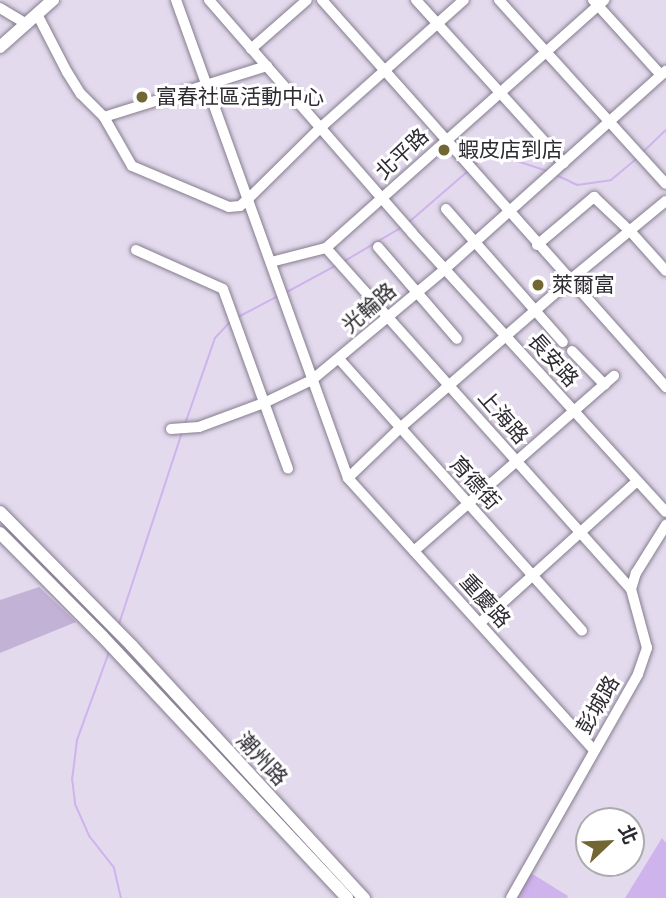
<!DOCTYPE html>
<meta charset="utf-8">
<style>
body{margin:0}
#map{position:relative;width:666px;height:898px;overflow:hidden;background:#e3daed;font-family:Figtree,"Noto Sans TC",sans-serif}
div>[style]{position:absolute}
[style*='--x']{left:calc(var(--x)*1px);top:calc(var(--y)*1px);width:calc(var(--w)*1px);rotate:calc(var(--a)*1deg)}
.green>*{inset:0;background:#c2b2d5}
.water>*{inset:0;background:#cfb3ed}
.stream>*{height:2px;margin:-1px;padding:0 1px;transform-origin:1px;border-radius:1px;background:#cfb3ed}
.roads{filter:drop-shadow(0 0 2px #857d8e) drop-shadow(0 0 2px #857d8e)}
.minor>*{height:10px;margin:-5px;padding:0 5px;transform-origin:5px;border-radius:5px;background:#fff}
.major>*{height:12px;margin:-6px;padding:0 6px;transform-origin:6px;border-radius:6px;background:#fff}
.dots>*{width:19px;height:19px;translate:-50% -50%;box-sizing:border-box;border:4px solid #fff;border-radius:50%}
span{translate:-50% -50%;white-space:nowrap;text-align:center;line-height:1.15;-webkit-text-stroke:6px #fff;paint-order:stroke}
.poi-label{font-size:21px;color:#2d2a31}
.left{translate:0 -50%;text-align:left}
.street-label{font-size:21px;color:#2d2a31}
.north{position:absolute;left:575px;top:807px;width:70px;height:70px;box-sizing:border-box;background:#fff;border:2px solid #abaaad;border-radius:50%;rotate:67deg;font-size:19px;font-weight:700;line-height:28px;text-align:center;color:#2d2a31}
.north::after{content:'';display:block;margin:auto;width:24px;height:32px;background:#726633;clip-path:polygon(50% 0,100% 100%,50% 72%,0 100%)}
</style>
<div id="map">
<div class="green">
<div style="clip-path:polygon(39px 587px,76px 622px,0 653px,0 600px)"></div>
</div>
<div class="water">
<div style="clip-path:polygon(662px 838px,666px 843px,666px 898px,625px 898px)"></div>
<div style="clip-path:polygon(526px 870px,568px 896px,567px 898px,511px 898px)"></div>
</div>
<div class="stream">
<div style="--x:644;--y:151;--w:30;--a:-44"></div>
<div style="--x:475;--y:165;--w:13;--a:-45"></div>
<div style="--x:484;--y:156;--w:12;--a:-9"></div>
<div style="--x:496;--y:154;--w:54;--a:18.4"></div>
<div style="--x:556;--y:175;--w:23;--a:25"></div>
<div style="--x:577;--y:185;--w:34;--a:-8"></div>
<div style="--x:611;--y:180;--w:34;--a:-40"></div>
<div style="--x:409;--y:222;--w:78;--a:-40.8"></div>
<div style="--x:343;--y:262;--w:69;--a:-30.7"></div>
<div style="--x:285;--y:293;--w:57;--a:-28.4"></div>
<div style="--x:238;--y:317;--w:47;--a:-27.6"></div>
<div style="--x:185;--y:424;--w:91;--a:-70.8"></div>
<div style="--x:215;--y:338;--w:22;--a:-47"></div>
<div style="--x:118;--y:627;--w:205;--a:-71.8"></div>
<div style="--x:109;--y:652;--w:94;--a:110"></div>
<div style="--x:77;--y:740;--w:38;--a:97"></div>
<div style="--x:72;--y:778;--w:26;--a:83"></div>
<div style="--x:75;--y:804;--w:36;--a:66"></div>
<div style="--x:90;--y:837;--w:39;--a:52"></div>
<div style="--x:114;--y:868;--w:31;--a:77"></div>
</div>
<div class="roads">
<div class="minor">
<div style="--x:176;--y:0;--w:508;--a:70.21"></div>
<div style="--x:348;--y:478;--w:367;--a:47.9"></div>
<div style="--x:209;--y:0;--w:309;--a:48.9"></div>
<div style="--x:412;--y:233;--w:377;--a:47.7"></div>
<div style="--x:322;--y:0;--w:518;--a:48.37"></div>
<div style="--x:416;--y:0;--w:220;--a:47.8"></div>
<div style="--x:499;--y:0;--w:248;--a:47.8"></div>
<div style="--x:593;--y:0;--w:101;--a:47.8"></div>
<div style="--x:0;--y:8;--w:31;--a:31"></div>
<div style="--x:37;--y:14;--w:65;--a:62.7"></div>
<div style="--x:67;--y:72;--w:26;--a:58"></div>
<div style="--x:81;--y:94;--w:33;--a:45"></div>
<div style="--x:104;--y:117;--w:56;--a:60.3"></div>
<div style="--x:132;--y:166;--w:105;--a:22.9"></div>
<div style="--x:229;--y:207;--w:11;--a:-5"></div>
<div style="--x:240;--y:206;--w:12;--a:-42"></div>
<div style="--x:249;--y:198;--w:98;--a:-44.6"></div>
<div style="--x:319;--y:129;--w:194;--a:-41.7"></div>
<div style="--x:251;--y:49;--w:74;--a:-41.2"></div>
<div style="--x:104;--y:117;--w:171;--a:-17.4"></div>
<div style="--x:446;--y:209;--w:177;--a:48.7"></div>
<div style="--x:537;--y:245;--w:75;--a:-40.1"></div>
<div style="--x:594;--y:197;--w:51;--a:43.4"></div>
<div style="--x:631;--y:232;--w:52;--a:48.1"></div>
<div style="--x:378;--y:247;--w:121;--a:49.3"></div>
<div style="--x:326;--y:248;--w:457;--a:48.2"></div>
<div style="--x:136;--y:250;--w:95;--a:24.1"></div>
<div style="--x:223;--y:289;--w:191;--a:70.1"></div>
<div style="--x:271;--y:262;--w:57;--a:-14.3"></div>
<div style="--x:326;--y:248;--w:373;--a:-41.7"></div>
<div style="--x:572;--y:351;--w:47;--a:45.9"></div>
<div style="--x:340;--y:360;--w:363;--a:48.2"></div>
<div style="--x:171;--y:429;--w:28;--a:-4"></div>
<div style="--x:199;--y:427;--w:69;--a:-20.3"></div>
<div style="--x:264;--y:403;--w:53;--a:-25.6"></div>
<div style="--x:312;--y:380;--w:173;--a:-39.8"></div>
<div style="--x:445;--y:269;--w:297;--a:-41.9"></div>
<div style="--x:348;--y:478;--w:72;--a:-43.9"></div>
<div style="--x:400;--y:428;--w:225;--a:-41"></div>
<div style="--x:570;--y:280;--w:124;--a:-39.5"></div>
<div style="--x:414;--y:551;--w:266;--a:-41.2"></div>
<div style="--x:480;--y:623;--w:212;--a:-42.1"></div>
<div style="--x:511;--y:898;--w:257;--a:-60.4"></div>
<div style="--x:638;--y:674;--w:28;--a:-71"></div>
<div style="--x:647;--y:648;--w:61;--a:-105.2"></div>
<div style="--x:631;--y:589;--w:17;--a:-73"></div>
<div style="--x:636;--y:573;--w:57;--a:-58"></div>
</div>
<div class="major">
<div style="--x:0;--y:47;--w:71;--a:-41.6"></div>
<div style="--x:0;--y:512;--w:188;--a:45.4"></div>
<div style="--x:132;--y:646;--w:343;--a:47.4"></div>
<div style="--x:0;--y:533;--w:145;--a:45.3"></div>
<div style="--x:102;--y:636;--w:359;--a:46.9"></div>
</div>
</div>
<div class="dots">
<div style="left:142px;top:97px;background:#726633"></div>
<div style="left:444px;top:150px;background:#726633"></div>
<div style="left:538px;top:285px;background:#726633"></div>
</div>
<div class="poi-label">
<span class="left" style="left:156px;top:97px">富春社區活動中心</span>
<span class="left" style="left:458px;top:150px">蝦皮店到店</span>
<span class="left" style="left:552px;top:285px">萊爾富</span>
</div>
<div class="street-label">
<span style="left:402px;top:154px;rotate:-43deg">北平路</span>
<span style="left:369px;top:308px;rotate:-41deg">光輪路</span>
<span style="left:553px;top:360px;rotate:48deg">長安路</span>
<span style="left:503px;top:417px;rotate:49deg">上海路</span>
<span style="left:475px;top:483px;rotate:48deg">育德街</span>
<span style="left:485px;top:601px;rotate:48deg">重慶路</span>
<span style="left:598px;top:705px;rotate:-60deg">彭城路</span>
<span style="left:262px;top:759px;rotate:47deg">潮州路</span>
</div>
<div class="north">北</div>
</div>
